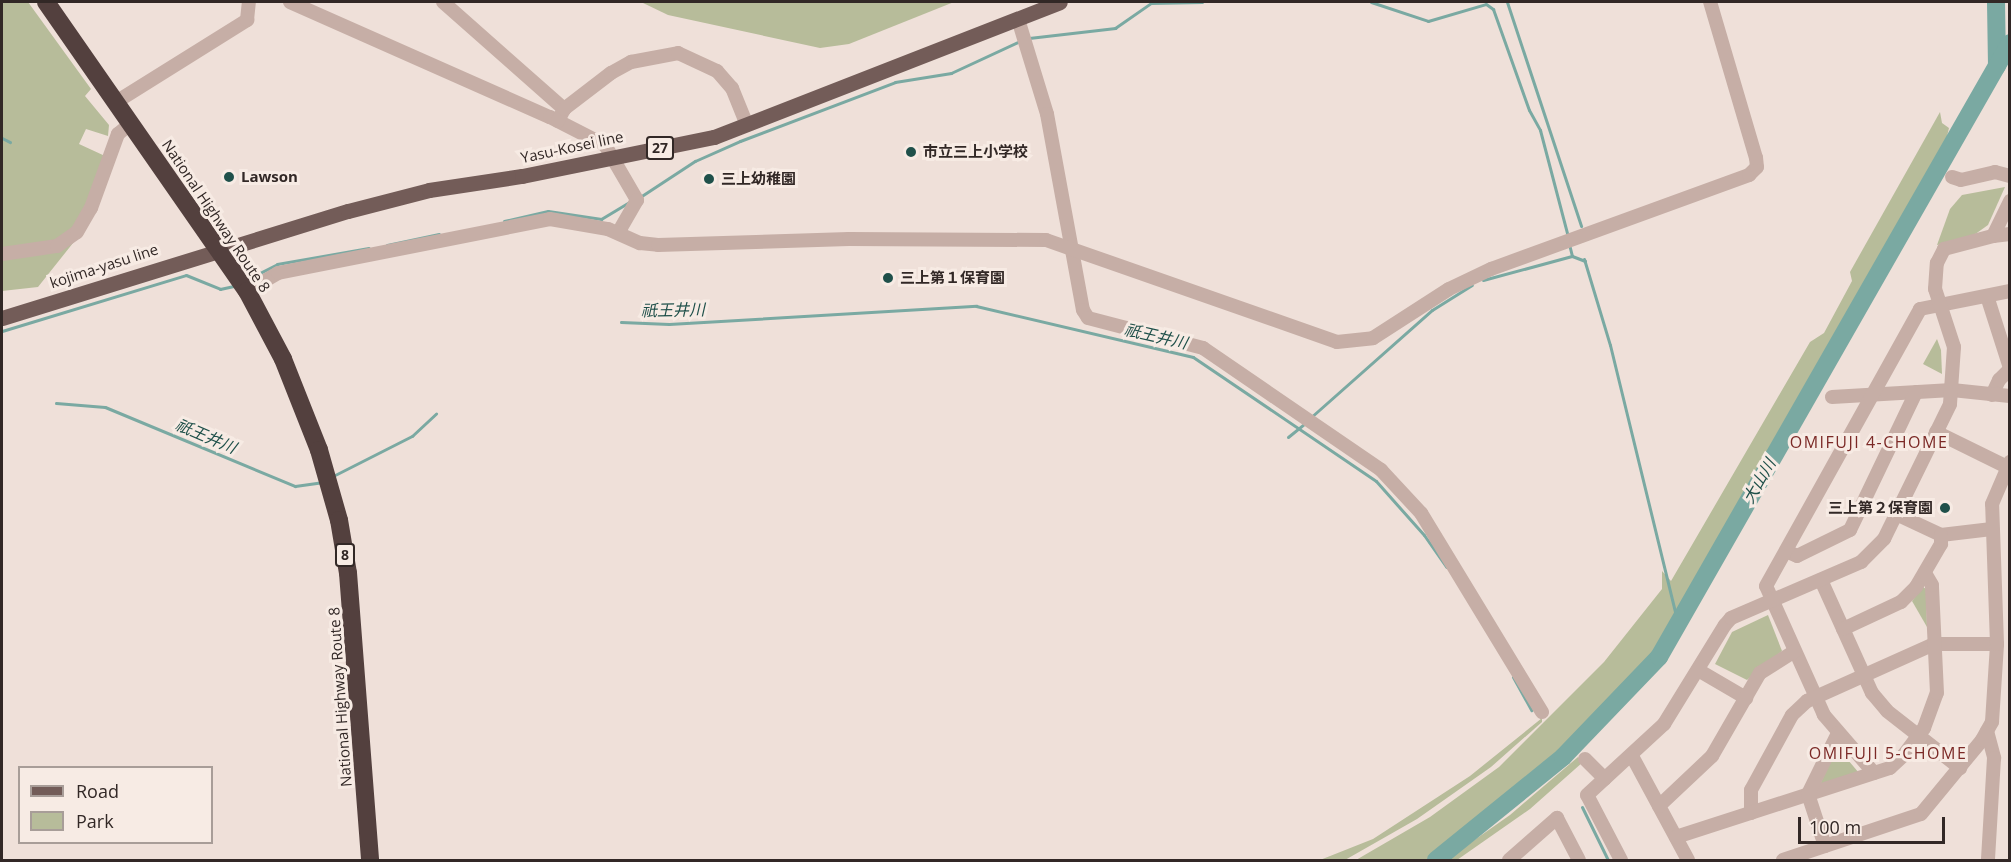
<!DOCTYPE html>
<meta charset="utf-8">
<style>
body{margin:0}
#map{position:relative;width:2011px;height:862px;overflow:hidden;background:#efe0d9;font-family:"Open Sans","Noto Sans JP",sans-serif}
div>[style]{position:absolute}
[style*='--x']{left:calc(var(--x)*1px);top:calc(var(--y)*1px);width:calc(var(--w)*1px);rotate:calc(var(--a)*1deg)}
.green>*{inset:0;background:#b7bc9a}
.stream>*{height:3px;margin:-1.5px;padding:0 1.5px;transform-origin:1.5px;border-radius:1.5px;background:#7aa9a2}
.river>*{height:18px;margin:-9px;padding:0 9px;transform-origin:9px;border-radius:9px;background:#7aa9a2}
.minor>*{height:14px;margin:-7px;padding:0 7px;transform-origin:7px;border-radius:7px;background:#c6aea6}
.major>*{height:15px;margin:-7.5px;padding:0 7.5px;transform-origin:7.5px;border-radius:7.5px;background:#735c58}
.highway>*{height:18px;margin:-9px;padding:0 9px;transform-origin:9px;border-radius:9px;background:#53403e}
.dots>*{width:16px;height:16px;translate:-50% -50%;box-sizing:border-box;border:3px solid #f7ebe4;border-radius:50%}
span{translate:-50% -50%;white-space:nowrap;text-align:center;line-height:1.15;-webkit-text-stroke:6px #f7ebe4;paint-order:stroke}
.shield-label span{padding:2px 4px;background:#f7ebe4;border:2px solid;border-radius:4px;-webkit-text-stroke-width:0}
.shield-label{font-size:14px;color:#322826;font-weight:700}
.street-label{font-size:15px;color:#322826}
.poi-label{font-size:15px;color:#322826;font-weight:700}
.left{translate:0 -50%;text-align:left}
.right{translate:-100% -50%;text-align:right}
.water-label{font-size:16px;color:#1f504a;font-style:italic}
.neighbourhood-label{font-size:16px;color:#7b2926;letter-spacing:1.5px}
.frame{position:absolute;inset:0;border:3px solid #322826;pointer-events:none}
.legend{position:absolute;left:18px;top:766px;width:195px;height:78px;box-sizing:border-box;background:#f7ebe4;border:2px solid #a89d98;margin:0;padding:8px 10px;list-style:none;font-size:18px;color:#322826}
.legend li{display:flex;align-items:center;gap:12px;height:30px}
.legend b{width:30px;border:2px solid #a89d98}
.scale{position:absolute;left:1798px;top:817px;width:147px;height:27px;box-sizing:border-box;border:3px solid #322826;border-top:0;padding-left:8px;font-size:18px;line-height:21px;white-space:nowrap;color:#322826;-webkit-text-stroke:4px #f7ebe4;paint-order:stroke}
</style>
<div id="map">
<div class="green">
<div style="clip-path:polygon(2px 2px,28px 2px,91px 89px,85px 96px,109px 125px,108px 136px,86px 129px,79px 144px,105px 156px,77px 238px,38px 287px,2px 291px)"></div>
<div style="clip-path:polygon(641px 2px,954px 2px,849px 44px,820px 48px,668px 15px)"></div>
<div style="clip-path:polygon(1940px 112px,1942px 123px,1949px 128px,1936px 182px,1688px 619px,1599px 728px,1544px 780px,1478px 831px,1432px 860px,1356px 860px,1430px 817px,1499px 767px,1604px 662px,1662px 589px,1662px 571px,1671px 581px,1810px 342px,1824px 333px,1852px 281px,1850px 272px)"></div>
<div style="clip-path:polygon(2005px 187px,1988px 225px,1967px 240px,1937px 245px,1950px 209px,1962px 195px)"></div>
<div style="clip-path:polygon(1937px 339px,1941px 350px,1942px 374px,1923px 364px)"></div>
<div style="clip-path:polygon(1923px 587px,1926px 589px,1927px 627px,1912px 601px)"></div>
<div style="clip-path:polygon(1768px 615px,1782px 651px,1747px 680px,1715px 664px,1732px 632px)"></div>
<div style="clip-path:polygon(1542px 718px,1542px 722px,1491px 767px,1417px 819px,1345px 860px,1320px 860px,1373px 839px,1470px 776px)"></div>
<div style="clip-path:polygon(1837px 747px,1859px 773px,1818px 789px)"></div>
<div style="clip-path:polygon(1578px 757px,1583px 762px,1530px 809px,1457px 860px,1446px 860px,1510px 815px)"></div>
</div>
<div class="stream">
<div style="--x:1371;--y:2;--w:60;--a:18.4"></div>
<div style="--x:1428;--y:21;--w:60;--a:-16.3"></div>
<div style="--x:1486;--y:4;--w:9;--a:36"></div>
<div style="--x:1493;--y:9;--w:107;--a:70.4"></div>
<div style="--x:1529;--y:110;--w:23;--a:61"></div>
<div style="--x:1540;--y:130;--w:111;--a:75.3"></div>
<div style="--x:1507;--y:2;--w:236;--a:71.7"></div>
<div style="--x:1029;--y:38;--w:87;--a:-6.6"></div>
<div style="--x:1115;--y:28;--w:44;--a:-34.8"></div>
<div style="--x:1151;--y:3;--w:51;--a:-1.1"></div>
<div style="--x:2;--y:138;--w:9;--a:27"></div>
<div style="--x:640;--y:197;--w:66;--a:-33.2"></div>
<div style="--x:695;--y:161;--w:49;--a:-24"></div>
<div style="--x:740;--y:141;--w:166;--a:-20.8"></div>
<div style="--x:895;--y:82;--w:57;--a:-9.1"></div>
<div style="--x:951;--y:73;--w:76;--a:-24.9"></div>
<div style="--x:504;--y:221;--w:45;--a:-12.8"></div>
<div style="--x:548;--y:211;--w:54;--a:8.6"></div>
<div style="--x:601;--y:219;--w:33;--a:-31"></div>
<div style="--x:1569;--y:244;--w:12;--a:76"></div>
<div style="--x:387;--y:245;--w:53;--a:-11.9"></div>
<div style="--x:1584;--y:259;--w:90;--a:73.2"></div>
<div style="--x:1610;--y:345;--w:287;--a:76.3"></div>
<div style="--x:248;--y:279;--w:33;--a:-27"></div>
<div style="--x:277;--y:264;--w:93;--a:-9.9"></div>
<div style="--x:1483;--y:280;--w:92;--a:-15.1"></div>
<div style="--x:1572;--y:256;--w:14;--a:21"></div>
<div style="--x:621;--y:322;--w:48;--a:2.4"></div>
<div style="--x:669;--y:324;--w:308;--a:-3.4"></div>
<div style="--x:976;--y:306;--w:223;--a:13.2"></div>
<div style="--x:1193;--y:357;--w:221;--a:34.1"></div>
<div style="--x:1376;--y:481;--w:72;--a:48.4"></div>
<div style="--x:1424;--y:535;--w:39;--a:55"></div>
<div style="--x:2;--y:331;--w:192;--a:-16.9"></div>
<div style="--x:186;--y:275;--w:37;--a:22"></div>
<div style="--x:220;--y:289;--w:14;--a:-12"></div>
<div style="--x:56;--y:403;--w:49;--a:4.7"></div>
<div style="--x:105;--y:407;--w:206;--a:22.6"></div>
<div style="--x:295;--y:486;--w:27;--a:-8"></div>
<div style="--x:1310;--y:418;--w:163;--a:-41.5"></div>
<div style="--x:1432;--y:310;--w:47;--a:-32"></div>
<div style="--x:1288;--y:437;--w:22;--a:-39"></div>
<div style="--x:333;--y:476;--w:89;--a:-26.9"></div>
<div style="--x:412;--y:436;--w:33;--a:-43"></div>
<div style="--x:1513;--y:677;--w:38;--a:61"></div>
<div style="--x:1582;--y:807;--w:59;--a:63.9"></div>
</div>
<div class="river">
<div style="--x:1996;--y:2;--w:64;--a:89.1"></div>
<div style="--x:1436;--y:860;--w:164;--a:-39"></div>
<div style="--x:1563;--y:757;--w:139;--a:-46.2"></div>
<div style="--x:1659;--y:657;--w:707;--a:-60.25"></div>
</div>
<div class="minor">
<div style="--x:290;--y:2;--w:284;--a:23.9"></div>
<div style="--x:550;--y:117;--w:62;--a:27"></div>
<div style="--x:605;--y:145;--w:64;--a:59.8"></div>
<div style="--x:637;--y:200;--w:38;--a:120"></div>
<div style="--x:443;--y:2;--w:162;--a:41.5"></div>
<div style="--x:1018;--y:19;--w:99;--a:73"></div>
<div style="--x:1047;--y:114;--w:199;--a:79.6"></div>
<div style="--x:1083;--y:310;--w:9;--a:58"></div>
<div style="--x:1088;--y:318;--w:119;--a:14.6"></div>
<div style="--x:1203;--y:348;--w:216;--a:34.4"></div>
<div style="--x:1381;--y:470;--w:59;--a:47.1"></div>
<div style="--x:1421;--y:513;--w:233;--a:58.7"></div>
<div style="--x:116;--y:102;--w:155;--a:-32"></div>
<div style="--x:247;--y:20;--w:18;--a:-84"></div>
<div style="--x:558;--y:121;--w:13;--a:-63"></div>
<div style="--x:564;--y:109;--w:59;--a:-37.5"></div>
<div style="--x:611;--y:73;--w:23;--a:-29"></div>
<div style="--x:631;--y:62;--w:48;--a:-10.8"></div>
<div style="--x:678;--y:53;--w:43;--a:24.8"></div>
<div style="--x:717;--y:71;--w:23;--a:49"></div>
<div style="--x:732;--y:88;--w:40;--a:68"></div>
<div style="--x:1952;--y:177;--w:9;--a:18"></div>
<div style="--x:1961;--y:180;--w:35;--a:-13"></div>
<div style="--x:1995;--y:172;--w:16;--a:15"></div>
<div style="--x:1993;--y:236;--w:17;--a:-7"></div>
<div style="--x:2;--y:254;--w:56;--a:-8.3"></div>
<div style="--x:57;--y:246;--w:24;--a:-35"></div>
<div style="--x:77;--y:232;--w:28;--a:-60"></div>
<div style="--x:91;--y:208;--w:79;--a:-70"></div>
<div style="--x:118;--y:134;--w:17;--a:-40"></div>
<div style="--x:247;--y:291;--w:36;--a:-30"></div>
<div style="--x:278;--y:273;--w:277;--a:-11.2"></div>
<div style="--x:550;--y:219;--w:59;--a:9.8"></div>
<div style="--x:608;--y:229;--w:35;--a:24"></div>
<div style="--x:640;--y:243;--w:18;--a:6"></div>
<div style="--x:658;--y:245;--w:191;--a:-1.8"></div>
<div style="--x:849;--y:239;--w:197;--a:0.3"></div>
<div style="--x:1046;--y:240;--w:308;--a:19.3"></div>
<div style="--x:1337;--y:342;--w:36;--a:-6"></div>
<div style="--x:1373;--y:338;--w:90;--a:-32.8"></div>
<div style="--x:1449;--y:289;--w:47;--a:-25.5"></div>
<div style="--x:1491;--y:269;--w:275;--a:-20"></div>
<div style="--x:1749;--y:175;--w:11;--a:-45"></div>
<div style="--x:1757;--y:167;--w:9;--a:-96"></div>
<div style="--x:1756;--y:158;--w:163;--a:-106.4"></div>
<div style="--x:1987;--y:296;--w:76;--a:72.3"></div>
<div style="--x:1992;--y:395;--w:17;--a:-65"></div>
<div style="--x:1999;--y:380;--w:16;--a:-45"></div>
<div style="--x:1832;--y:397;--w:120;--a:-3.3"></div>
<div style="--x:1952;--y:390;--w:58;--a:5.9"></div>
<div style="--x:1936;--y:432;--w:79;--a:26.2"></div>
<div style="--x:1896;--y:514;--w:50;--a:25"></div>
<div style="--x:1941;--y:535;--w:51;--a:-6.7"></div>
<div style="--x:1786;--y:551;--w:12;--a:24"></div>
<div style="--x:1797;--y:556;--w:59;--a:-26.1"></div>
<div style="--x:1850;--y:530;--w:153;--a:-64.4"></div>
<div style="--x:1821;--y:580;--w:124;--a:65.7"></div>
<div style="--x:1872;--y:693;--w:23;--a:50"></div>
<div style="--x:1887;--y:711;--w:93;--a:38"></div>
<div style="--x:1843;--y:629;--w:64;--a:-25"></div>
<div style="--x:1901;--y:602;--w:21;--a:-45"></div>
<div style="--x:1916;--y:587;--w:50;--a:-59.8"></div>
<div style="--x:1941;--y:544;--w:9;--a:-90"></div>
<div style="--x:1698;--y:670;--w:56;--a:30.3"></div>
<div style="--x:1987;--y:731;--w:28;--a:75"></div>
<div style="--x:1994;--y:758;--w:102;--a:93.4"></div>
<div style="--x:1632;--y:756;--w:118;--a:61.7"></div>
<div style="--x:1585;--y:759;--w:28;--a:45"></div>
<div style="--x:1874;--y:773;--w:77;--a:-130.8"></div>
<div style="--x:1824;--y:715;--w:141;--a:-114.2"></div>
<div style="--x:1766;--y:586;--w:317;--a:-60.9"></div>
<div style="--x:1920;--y:309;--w:92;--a:-11.3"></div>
<div style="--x:1659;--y:806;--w:73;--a:-43.3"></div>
<div style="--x:1712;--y:756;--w:96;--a:-60"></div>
<div style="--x:1760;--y:673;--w:41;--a:-32.2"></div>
<div style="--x:1751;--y:813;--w:23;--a:-90"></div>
<div style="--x:1751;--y:790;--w:85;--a:-61.3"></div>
<div style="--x:1792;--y:715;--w:21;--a:-43"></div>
<div style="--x:1807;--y:701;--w:139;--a:-24.2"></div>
<div style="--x:1934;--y:644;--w:63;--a:0"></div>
<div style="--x:1676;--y:837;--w:225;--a:-17.9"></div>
<div style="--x:1890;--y:768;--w:18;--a:-43"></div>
<div style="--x:1903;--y:756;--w:35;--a:-53"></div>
<div style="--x:1924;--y:728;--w:37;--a:-70"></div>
<div style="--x:1937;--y:693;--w:108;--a:-92.7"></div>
<div style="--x:1932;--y:585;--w:14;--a:-120"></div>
<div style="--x:1825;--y:846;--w:55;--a:-108.1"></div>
<div style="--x:1808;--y:794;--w:68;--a:-63.8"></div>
<div style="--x:1509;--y:860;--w:64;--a:-41.2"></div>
<div style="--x:1557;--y:818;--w:47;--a:62.4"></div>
<div style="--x:1621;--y:860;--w:73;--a:-117.6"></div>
<div style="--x:1587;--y:795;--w:105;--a:-42.7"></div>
<div style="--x:1664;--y:724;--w:116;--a:-58.4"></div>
<div style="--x:1725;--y:625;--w:9;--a:-49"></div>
<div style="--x:1731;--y:618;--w:142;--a:-23.3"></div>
<div style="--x:1861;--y:562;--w:33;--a:-45"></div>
<div style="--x:1884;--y:539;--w:150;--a:-63.9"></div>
<div style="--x:1950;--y:404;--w:57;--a:-86"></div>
<div style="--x:1954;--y:347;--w:61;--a:-108.1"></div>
<div style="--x:1935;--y:289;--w:26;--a:-86"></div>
<div style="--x:1937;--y:263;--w:16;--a:-63"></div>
<div style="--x:1944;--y:249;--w:51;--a:-14.9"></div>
<div style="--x:1993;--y:236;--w:39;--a:-64"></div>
<div style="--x:1783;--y:860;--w:145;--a:-18.4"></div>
<div style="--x:1921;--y:814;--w:96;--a:-50.5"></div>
<div style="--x:1982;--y:740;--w:21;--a:-61"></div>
<div style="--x:1992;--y:722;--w:78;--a:-86.3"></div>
<div style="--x:1997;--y:644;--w:140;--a:-92"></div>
<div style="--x:1992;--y:504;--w:46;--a:-66.8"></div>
</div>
<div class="major">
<div style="--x:2;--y:318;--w:362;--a:-17.2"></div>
<div style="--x:348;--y:211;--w:84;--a:-14.5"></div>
<div style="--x:429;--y:190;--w:94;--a:-8.6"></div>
<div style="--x:522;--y:176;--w:196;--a:-11.5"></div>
<div style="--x:714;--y:137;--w:371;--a:-21.3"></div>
</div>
<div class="highway">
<div style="--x:46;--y:2;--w:352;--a:55.2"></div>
<div style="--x:247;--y:291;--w:77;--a:62.1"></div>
<div style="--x:283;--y:359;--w:98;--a:68.4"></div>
<div style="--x:319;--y:450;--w:73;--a:74.1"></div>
<div style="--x:339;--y:520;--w:54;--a:80.4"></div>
<div style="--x:348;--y:573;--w:288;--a:85.6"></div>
</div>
<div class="dots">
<div style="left:911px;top:152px;background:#1f504a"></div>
<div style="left:229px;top:177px;background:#1f504a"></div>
<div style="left:709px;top:179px;background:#1f504a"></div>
<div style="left:888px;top:278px;background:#1f504a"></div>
<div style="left:1945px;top:508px;background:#1f504a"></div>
</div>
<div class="shield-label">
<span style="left:660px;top:148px">27</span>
<span style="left:345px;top:555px">8</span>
</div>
<div class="street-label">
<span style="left:572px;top:147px;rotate:-12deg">Yasu-Kosei line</span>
<span style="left:216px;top:216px;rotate:56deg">National Highway Route 8</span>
<span style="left:104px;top:266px;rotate:-18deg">kojima-yasu line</span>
<span style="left:340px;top:697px;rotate:-94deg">National Highway Route 8</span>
</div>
<div class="poi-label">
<span class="left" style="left:923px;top:152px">市立三上小学校</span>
<span class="left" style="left:241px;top:177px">Lawson</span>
<span class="left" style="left:721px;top:179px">三上幼稚園</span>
<span class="left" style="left:900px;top:278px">三上第１保育園</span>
<span class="right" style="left:1933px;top:508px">三上第２保育園</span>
</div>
<div class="water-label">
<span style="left:673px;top:310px;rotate:-1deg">祇王井川</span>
<span style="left:1156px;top:336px;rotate:13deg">祇王井川</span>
<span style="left:206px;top:436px;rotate:23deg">祇王井川</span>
<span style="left:1759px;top:481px;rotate:-60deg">大山川</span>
</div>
<div class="neighbourhood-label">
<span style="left:1869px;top:442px">OMIFUJI 4-CHOME</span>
<span style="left:1888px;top:753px">OMIFUJI 5-CHOME</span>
</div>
<div class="frame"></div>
<ul class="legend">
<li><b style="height:8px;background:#735c58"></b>Road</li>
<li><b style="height:16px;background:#b7bc9a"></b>Park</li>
</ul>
<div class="scale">100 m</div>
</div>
